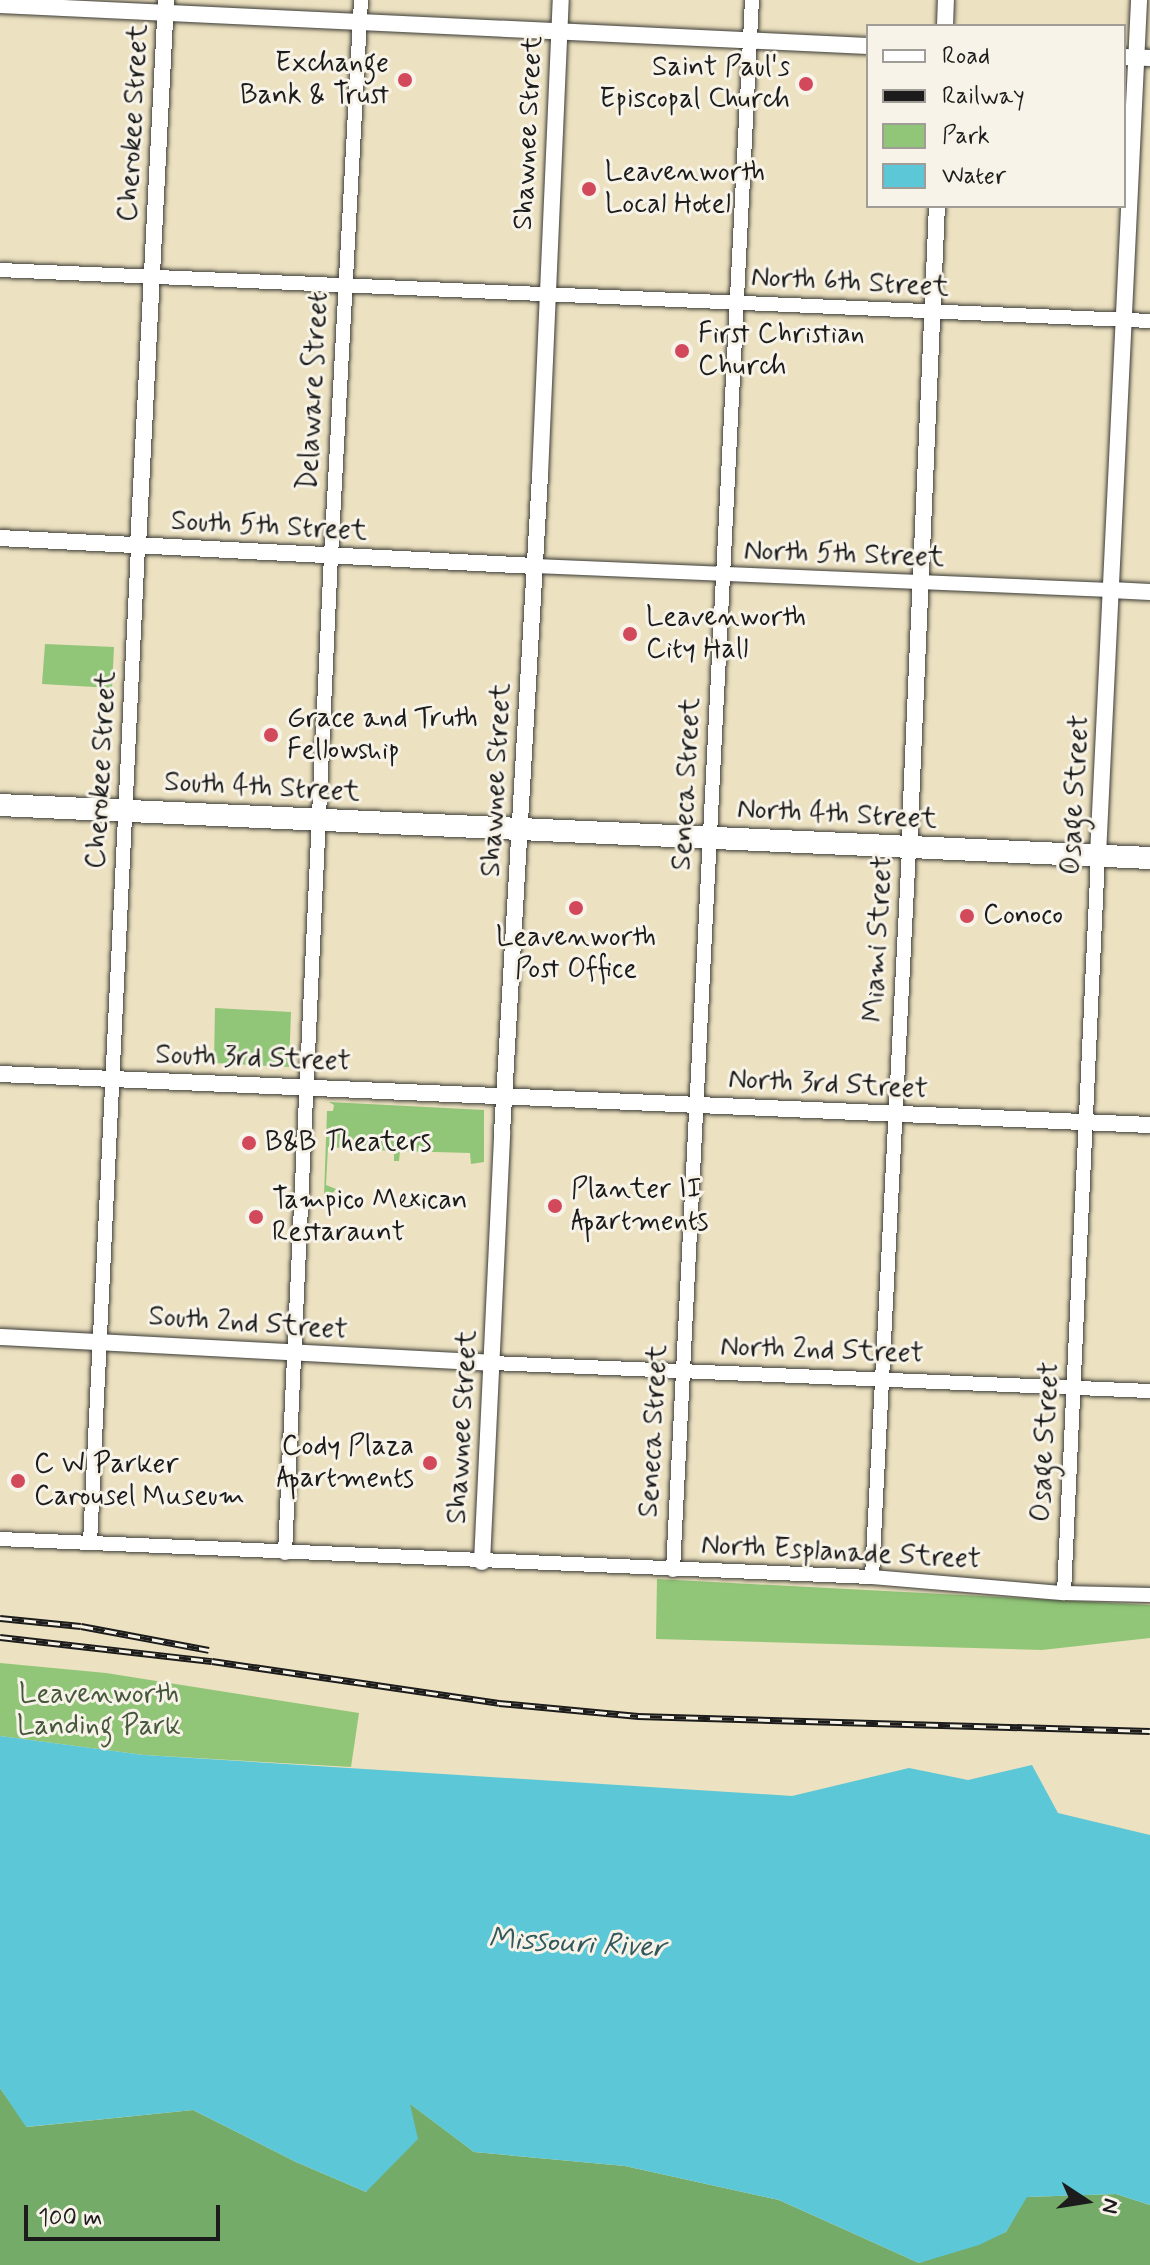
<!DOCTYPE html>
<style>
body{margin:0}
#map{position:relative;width:1150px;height:2265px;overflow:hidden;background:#ece1c0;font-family:Mynerve,sans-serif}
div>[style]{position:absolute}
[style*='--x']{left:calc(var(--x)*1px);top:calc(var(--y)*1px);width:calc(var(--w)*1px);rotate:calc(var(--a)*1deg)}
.green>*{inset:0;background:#91c678}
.forest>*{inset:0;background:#74ab68}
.water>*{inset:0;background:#5cc7d6}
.roads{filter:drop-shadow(0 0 2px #3b3a35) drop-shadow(0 0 2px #3b3a35)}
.minor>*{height:14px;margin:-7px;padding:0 7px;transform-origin:7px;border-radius:7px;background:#fff}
.tertiary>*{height:16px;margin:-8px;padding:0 8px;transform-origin:8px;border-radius:8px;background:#fff}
.trunk>*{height:22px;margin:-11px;padding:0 11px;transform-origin:11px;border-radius:11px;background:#fff}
.rail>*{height:7px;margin-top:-3.5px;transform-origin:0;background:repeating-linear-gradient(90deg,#f7f3e8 0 12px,#1c1c1c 0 24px);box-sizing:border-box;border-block:2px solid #1c1c1c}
.dots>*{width:22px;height:22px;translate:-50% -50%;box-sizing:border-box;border:4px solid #f7f3e8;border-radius:50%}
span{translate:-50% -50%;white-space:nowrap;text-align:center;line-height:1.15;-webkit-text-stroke:6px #f7f3e8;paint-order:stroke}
.poi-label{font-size:28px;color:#1c1c1c}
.right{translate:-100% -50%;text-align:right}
.left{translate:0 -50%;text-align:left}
.street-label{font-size:28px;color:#1c1c1c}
.park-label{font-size:28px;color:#45583c}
.water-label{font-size:30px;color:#32585d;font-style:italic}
.legend{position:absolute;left:866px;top:24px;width:260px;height:184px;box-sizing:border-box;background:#f7f3e8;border:2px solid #9f9d96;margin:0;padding:10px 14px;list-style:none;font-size:24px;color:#1c1c1c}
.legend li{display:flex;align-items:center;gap:16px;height:40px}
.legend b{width:40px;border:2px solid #9f9d96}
.north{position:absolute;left:1046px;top:2161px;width:80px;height:80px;-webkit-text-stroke:6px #f7f3e8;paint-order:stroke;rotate:102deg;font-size:22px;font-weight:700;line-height:32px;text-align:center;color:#1c1c1c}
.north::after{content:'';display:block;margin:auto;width:28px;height:36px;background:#1c1c1c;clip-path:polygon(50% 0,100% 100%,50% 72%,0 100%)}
.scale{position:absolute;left:24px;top:2205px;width:196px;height:36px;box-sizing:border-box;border:4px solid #1c1c1c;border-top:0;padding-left:10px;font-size:24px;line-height:28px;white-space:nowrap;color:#1c1c1c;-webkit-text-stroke:6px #f7f3e8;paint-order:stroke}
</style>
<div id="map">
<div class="green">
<div style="clip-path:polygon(45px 644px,114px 647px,112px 688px,42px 684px)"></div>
<div style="clip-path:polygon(215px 1008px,291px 1012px,289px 1067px,214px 1063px)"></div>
<div style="clip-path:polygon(329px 1102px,484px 1110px,484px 1162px,471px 1164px,470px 1153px,400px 1151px,399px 1161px,394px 1161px,394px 1151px,328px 1147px,326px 1185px,336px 1189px,332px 1194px,324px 1195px,327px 1111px,333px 1111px,334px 1105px)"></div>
<div style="clip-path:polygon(657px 1579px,1150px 1605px,1150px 1638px,1042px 1650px,656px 1639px)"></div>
<div style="clip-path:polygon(0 1663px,106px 1673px,359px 1713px,351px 1767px,144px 1755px,0 1736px)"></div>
</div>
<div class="forest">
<div style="clip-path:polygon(0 2088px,27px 2127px,193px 2110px,296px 2162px,366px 2192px,409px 2103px,474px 2152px,625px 2166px,779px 2200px,919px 2263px,1006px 2232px,1026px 2197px,1116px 2194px,1150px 2205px,1150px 2265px,0 2265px)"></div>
</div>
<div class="water">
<div style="clip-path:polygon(0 1736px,144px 1755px,792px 1796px,909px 1768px,968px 1780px,1032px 1765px,1058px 1813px,1150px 1835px,1150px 2205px,1116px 2194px,1027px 2197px,1006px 2232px,979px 2245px,919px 2263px,779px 2200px,625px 2166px,474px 2152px,410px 2104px,418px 2139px,366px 2192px,296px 2162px,193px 2110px,26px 2127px,0 2088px)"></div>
</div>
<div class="roads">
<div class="minor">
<div style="--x:0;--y:270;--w:1151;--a:2.54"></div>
<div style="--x:535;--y:566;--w:576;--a:2.39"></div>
<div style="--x:492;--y:1363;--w:659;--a:2.44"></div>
<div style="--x:0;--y:1539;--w:873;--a:2.5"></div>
<div style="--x:872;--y:1577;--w:193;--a:4.8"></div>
<div style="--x:1064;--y:1593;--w:86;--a:1.3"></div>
<div style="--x:90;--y:1543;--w:998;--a:-87.24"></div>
<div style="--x:285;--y:1553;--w:998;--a:-87.36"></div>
<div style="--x:331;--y:556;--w:557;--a:-86.91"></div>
<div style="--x:673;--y:1570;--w:1572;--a:-87.12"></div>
<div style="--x:872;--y:1577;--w:729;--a:-87.09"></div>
<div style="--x:1064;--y:1593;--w:739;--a:-87.36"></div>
</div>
<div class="tertiary">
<div style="--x:0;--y:5;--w:869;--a:2.7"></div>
<div style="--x:945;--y:26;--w:26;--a:-88"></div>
<div style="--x:1124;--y:57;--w:26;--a:2"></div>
<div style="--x:0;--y:538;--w:536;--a:3"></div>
<div style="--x:138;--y:546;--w:547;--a:-87.06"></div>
<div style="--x:1111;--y:590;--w:39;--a:3"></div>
<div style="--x:909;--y:849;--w:644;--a:-87.51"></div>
<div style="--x:1098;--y:855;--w:856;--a:-87.25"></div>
<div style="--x:0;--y:1074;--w:1151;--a:2.54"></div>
<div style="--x:0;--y:1337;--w:493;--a:3"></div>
<div style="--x:482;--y:1562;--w:429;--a:-87.3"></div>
<div style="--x:502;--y:1133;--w:659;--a:-86.69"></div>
<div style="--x:540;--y:475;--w:475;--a:-87.5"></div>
</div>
<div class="trunk">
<div style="--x:0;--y:805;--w:1151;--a:2.64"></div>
</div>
</div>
<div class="rail">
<div style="--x:0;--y:1618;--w:81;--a:5.6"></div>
<div style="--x:81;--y:1626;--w:130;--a:10.6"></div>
<div style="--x:0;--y:1637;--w:213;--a:6.5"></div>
<div style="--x:212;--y:1661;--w:290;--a:8.3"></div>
<div style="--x:499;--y:1703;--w:140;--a:5.3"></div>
<div style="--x:638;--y:1716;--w:512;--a:1.68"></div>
</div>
<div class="dots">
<div style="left:405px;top:80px;background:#d1495b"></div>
<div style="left:806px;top:84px;background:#d1495b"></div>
<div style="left:589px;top:189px;background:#d1495b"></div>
<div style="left:682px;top:351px;background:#d1495b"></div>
<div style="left:630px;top:634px;background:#d1495b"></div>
<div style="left:271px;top:735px;background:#d1495b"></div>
<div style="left:576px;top:908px;background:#d1495b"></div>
<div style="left:967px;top:916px;background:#d1495b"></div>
<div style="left:249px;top:1143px;background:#d1495b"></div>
<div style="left:555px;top:1206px;background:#d1495b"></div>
<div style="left:256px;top:1217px;background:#d1495b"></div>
<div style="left:430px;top:1463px;background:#d1495b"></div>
<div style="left:18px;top:1481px;background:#d1495b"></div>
</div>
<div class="poi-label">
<span class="right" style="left:389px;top:80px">Exchange<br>Bank &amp; Trust</span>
<span class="right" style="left:790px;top:84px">Saint Paul's<br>Episcopal Church</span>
<span class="left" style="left:605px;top:189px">Leavenworth<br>Local Hotel</span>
<span class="left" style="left:698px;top:351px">First Christian<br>Church</span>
<span class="left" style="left:646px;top:634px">Leavenworth<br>City Hall</span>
<span class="left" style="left:287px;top:735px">Grace and Truth<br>Fellowship</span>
<span class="left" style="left:983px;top:916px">Conoco</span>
<span style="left:576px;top:954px">Leavenworth<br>Post Office</span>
<span class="left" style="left:265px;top:1143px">B&amp;B Theaters</span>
<span class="left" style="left:571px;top:1206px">Planter II<br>Apartments</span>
<span class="left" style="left:272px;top:1217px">Tampico Mexican<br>Restaraunt</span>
<span class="right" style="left:414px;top:1463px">Cody Plaza<br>Apartments</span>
<span class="left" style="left:34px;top:1481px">C W Parker<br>Carousel Museum</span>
</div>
<div class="street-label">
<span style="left:134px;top:123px;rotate:-87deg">Cherokee Street</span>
<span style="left:529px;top:133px;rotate:-87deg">Shawnee Street</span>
<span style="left:850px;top:283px;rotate:3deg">North 6th Street</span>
<span style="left:314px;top:391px;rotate:-87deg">Delaware Street</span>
<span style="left:269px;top:527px;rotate:3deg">South 5th Street</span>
<span style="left:844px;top:555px;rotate:2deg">North 5th Street</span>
<span style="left:102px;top:770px;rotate:-87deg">Cherokee Street</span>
<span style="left:497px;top:780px;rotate:-87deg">Shawnee Street</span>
<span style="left:687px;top:784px;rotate:-87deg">Seneca Street</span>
<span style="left:262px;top:788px;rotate:3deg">South 4th Street</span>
<span style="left:1076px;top:795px;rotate:-87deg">Osage Street</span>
<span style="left:837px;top:815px;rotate:3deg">North 4th Street</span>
<span style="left:879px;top:939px;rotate:-87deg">Miami Street</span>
<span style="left:253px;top:1059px;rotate:2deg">South 3rd Street</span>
<span style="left:828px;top:1085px;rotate:3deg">North 3rd Street</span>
<span style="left:248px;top:1324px;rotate:4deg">South 2nd Street</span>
<span style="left:822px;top:1351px;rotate:2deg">North 2nd Street</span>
<span style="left:463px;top:1427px;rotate:-87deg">Shawnee Street</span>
<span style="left:654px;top:1431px;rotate:-87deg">Seneca Street</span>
<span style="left:1046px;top:1442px;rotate:-87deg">Osage Street</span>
<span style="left:841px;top:1553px;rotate:3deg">North Esplanade Street</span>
</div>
<div class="park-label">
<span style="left:99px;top:1711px">Leavenworth<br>Landing Park</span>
</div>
<div class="water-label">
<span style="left:577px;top:1944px;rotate:3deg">Missouri River</span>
</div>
<ul class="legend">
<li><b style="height:10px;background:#fff"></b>Road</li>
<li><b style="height:10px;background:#1c1c1c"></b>Railway</li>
<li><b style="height:22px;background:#91c678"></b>Park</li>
<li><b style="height:22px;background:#5cc7d6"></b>Water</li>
</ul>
<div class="north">N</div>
<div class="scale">100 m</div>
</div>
